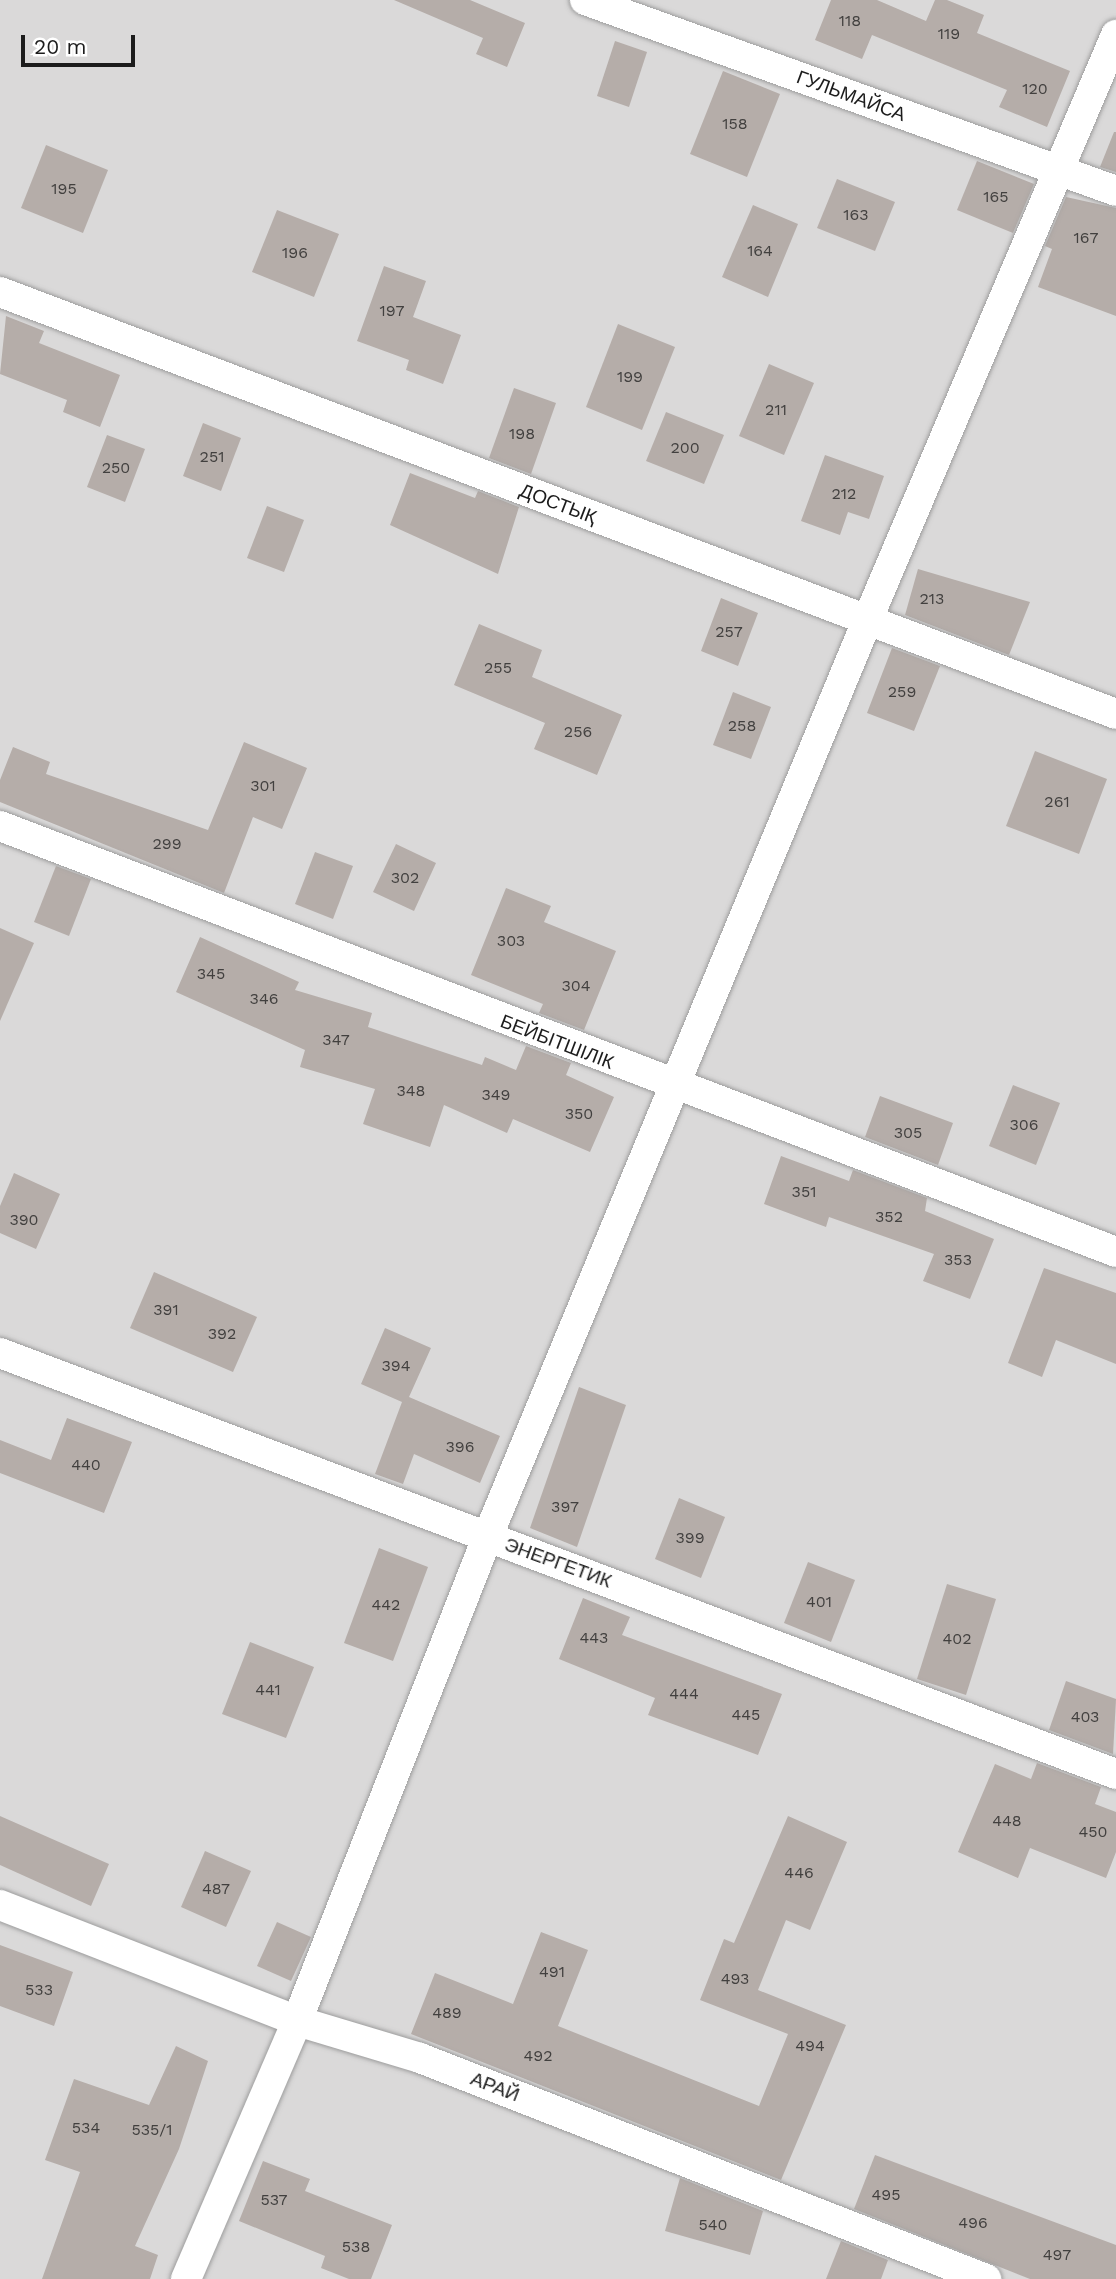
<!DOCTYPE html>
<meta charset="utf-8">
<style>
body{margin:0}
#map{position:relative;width:1116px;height:2279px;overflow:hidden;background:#ece8e3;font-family:"Work Sans",sans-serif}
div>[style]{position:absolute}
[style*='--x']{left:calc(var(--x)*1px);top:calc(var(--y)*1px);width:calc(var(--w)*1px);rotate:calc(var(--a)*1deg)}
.residential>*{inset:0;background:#dad9d9}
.building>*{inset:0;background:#b5ada9}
.roads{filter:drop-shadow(0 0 2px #9d9d9d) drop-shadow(0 0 2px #9d9d9d)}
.minor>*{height:30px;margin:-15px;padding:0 15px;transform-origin:15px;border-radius:15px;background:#fff}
span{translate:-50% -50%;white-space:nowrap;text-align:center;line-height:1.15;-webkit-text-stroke:5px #fff;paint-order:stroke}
.number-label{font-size:16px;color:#42403f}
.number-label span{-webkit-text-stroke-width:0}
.street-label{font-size:19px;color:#1c1c1c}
.scale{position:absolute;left:21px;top:35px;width:114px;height:32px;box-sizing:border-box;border:4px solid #1c1c1c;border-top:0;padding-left:9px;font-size:21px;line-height:24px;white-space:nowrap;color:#1c1c1c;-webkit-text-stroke:5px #fff;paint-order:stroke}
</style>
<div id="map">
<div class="residential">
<div style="clip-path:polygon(0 0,1116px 0,1116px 2279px,0 2279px)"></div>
</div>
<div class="building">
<div style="clip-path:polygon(394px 0,470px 0,525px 23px,507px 67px,476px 54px,483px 38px)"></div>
<div style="clip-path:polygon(831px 0,877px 0,926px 21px,935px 0,947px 0,984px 15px,977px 33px,1070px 71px,1047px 127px,999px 107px,1007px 90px,872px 35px,862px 59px,815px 40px)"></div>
<div style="clip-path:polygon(615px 41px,647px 52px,629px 107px,597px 96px)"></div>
<div style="clip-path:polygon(723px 71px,780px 94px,747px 177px,690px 154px)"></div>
<div style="clip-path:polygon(1114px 132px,1116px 132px,1116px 172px,1100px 167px)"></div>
<div style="clip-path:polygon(46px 145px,108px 170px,83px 233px,21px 208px)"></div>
<div style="clip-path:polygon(977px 161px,1034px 184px,1013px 233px,957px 210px)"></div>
<div style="clip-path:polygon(837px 179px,895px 202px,875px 251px,817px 228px)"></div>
<div style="clip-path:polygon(1066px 197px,1116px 208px,1116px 316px,1038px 287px,1052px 249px,1045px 246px)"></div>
<div style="clip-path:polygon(753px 205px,798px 224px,768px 297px,722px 277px)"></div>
<div style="clip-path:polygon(277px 210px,339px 234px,314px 297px,252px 272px)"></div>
<div style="clip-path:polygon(384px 266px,426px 281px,413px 317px,461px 335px,443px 384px,406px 370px,409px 360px,357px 341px)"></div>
<div style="clip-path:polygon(6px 316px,44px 331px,39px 343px,120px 375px,100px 427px,63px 412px,67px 400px,0 374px)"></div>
<div style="clip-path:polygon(618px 324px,675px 347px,642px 430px,586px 407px)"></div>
<div style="clip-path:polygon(769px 364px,814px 383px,784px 455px,739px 436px)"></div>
<div style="clip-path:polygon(514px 388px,556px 403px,531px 474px,489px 458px)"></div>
<div style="clip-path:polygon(666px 412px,724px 435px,704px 484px,646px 461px)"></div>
<div style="clip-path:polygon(203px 423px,241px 438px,221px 491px,183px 476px)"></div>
<div style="clip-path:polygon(107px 435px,145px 449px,125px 502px,87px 487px)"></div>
<div style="clip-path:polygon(825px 455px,884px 476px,869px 519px,848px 512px,840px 535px,801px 521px)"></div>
<div style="clip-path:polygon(410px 473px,475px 498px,478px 491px,519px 507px,498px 574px,390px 525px)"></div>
<div style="clip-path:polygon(267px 506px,304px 520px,284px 572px,247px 558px)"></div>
<div style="clip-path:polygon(918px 569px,1030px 602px,1009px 655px,905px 615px)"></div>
<div style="clip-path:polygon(721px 598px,758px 613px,738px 666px,701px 651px)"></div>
<div style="clip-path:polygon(479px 624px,542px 650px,532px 677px,622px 715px,597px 775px,534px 749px,545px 723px,454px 685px)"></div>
<div style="clip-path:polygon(892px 648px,940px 666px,914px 731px,867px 713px)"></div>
<div style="clip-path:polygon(733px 692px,771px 707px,751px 759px,713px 745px)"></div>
<div style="clip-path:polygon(244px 742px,307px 768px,282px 829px,253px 817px,224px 893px,0 802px,0 780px,13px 747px,50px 762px,46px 774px,208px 830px)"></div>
<div style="clip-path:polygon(1035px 751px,1107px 779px,1079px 854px,1006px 826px)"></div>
<div style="clip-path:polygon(396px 844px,436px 863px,414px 911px,373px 892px)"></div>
<div style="clip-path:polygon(315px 852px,353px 866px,333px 919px,295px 904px)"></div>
<div style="clip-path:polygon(56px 866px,91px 879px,69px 936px,34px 922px)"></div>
<div style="clip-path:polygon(506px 888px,551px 906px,544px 922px,616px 951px,584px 1030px,539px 1013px,543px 1004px,471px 975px)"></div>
<div style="clip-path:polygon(0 928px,34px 943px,0 1021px)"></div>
<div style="clip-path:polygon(200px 937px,299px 982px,295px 990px,372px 1013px,368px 1027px,482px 1065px,485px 1057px,516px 1070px,526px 1046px,571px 1063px,566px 1075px,614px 1097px,590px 1152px,513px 1119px,507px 1133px,444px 1105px,430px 1147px,363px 1124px,375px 1089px,300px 1067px,305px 1050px,176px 992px)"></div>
<div style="clip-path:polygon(1013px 1085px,1060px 1103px,1036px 1165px,989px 1146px)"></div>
<div style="clip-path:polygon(880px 1096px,953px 1123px,938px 1165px,865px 1137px)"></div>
<div style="clip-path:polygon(781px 1156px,849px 1181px,853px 1170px,927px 1198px,925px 1211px,994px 1239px,970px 1299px,923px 1281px,934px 1254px,829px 1217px,826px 1227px,764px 1204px)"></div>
<div style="clip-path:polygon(14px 1173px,60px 1194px,36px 1249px,0 1233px,0 1206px)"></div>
<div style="clip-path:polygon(1044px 1268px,1116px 1293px,1116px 1364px,1056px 1340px,1042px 1377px,1008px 1363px)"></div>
<div style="clip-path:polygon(154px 1272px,257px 1317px,233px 1372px,130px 1328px)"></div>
<div style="clip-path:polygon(385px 1328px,431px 1348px,409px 1397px,500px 1436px,480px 1483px,414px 1454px,403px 1484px,375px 1474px,402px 1402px,361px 1384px)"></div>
<div style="clip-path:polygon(579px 1387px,626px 1405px,577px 1547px,530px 1528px)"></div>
<div style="clip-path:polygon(67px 1418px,132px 1442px,104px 1513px,0 1473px,0 1440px,51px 1460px)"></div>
<div style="clip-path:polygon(679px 1498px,725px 1517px,701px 1578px,655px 1559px)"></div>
<div style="clip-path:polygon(379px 1548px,428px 1567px,393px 1661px,344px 1643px)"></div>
<div style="clip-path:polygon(808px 1562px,855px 1580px,831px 1642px,784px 1623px)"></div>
<div style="clip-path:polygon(947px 1584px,996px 1599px,966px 1695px,917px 1679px)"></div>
<div style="clip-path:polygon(583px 1598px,630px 1617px,622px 1635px,782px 1694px,758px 1755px,648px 1715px,655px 1698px,559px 1659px)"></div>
<div style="clip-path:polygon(250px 1642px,314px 1667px,286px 1738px,222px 1714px)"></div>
<div style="clip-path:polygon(1066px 1681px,1116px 1699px,1113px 1754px,1049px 1730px)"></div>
<div style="clip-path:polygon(1037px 1763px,1101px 1787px,1095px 1804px,1116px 1812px,1116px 1852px,1106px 1878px,1030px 1848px,1018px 1878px,958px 1852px,995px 1764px,1031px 1779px)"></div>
<div style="clip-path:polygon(0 1816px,109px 1864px,91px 1906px,0 1865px)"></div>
<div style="clip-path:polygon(788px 1816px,847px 1842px,810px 1930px,786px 1920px,758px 1990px,846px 2025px,781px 2180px,411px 2034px,435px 1973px,513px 2004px,541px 1932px,588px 1950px,558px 2026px,759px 2106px,788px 2034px,700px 2000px,724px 1939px,734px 1943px)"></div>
<div style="clip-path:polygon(205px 1851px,251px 1871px,226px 1927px,181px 1907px)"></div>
<div style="clip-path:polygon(277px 1922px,311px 1937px,291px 1981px,257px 1966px)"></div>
<div style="clip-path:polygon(0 1945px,73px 1972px,54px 2026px,0 2006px)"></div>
<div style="clip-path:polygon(176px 2046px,208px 2061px,179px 2149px,135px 2246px,158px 2255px,150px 2279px,42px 2279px,80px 2172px,45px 2160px,74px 2079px,149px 2105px)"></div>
<div style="clip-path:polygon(875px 2155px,1116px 2245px,1116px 2279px,1030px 2279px,854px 2209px)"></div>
<div style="clip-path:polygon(263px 2161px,310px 2179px,305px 2191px,392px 2225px,371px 2279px,349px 2279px,321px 2268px,325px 2256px,239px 2221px)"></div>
<div style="clip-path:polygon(680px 2178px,763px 2211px,750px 2255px,665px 2231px)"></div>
<div style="clip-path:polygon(841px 2241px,888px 2260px,881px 2279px,826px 2279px)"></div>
</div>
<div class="roads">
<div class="minor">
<div style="--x:585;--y:0;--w:564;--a:19.78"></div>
<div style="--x:0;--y:292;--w:1193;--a:20.71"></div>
<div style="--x:0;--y:826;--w:1195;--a:20.89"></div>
<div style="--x:0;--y:1353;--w:1193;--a:20.67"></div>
<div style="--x:0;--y:1905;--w:319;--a:21.3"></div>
<div style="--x:297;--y:2021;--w:128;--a:16.7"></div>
<div style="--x:420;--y:2058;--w:608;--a:21.33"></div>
<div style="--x:186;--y:2279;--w:281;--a:-66.7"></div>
<div style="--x:297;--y:2021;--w:519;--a:-68.53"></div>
<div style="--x:487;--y:1538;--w:993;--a:-67.49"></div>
<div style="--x:867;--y:621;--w:637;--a:-66.98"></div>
</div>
</div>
<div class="number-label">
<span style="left:850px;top:21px">118</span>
<span style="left:949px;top:34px">119</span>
<span style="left:1035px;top:89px">120</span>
<span style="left:735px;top:124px">158</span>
<span style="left:64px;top:189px">195</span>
<span style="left:996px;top:197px">165</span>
<span style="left:856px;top:215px">163</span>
<span style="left:1086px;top:238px">167</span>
<span style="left:760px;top:251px">164</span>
<span style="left:295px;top:253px">196</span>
<span style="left:392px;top:311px">197</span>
<span style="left:630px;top:377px">199</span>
<span style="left:776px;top:410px">211</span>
<span style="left:522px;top:434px">198</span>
<span style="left:685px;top:448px">200</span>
<span style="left:212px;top:457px">251</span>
<span style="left:116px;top:468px">250</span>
<span style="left:844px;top:494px">212</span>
<span style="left:932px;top:599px">213</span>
<span style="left:729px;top:632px">257</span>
<span style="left:498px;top:668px">255</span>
<span style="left:902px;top:692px">259</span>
<span style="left:742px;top:726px">258</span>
<span style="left:578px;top:732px">256</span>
<span style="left:263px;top:786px">301</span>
<span style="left:1057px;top:802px">261</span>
<span style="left:167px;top:844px">299</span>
<span style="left:405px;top:878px">302</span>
<span style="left:511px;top:941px">303</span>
<span style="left:211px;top:974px">345</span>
<span style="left:576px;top:986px">304</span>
<span style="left:264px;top:999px">346</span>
<span style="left:336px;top:1040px">347</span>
<span style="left:411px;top:1091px">348</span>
<span style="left:496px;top:1095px">349</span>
<span style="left:579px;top:1114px">350</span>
<span style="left:1024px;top:1125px">306</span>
<span style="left:908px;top:1133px">305</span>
<span style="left:804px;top:1192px">351</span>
<span style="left:889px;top:1217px">352</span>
<span style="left:24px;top:1220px">390</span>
<span style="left:958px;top:1260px">353</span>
<span style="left:166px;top:1310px">391</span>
<span style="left:222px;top:1334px">392</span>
<span style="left:396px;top:1366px">394</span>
<span style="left:460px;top:1447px">396</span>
<span style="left:86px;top:1465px">440</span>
<span style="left:565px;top:1507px">397</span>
<span style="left:690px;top:1538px">399</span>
<span style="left:819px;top:1602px">401</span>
<span style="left:386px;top:1605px">442</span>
<span style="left:594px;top:1638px">443</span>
<span style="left:957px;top:1639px">402</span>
<span style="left:268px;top:1690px">441</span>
<span style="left:684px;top:1694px">444</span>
<span style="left:746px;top:1715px">445</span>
<span style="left:1085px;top:1717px">403</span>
<span style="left:1007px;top:1821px">448</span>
<span style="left:1093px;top:1832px">450</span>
<span style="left:799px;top:1873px">446</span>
<span style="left:216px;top:1889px">487</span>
<span style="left:552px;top:1972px">491</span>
<span style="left:735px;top:1979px">493</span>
<span style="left:39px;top:1990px">533</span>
<span style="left:447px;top:2013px">489</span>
<span style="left:810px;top:2046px">494</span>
<span style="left:538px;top:2056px">492</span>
<span style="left:86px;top:2128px">534</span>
<span style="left:152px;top:2130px">535/1</span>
<span style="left:886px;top:2195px">495</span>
<span style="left:274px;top:2200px">537</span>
<span style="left:973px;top:2223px">496</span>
<span style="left:713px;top:2225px">540</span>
<span style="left:356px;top:2247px">538</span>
<span style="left:1057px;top:2255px">497</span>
</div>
<div class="street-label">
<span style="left:851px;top:96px;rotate:20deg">ГУЛЬМАЙСА</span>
<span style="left:558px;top:504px;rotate:21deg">ДОСТЫҚ</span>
<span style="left:557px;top:1042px;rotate:21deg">БЕЙБІТШІЛІК</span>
<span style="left:558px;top:1563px;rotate:20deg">ЭНЕРГЕТИК</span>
<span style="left:495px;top:2087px;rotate:21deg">АРАЙ</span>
</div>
<div class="scale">20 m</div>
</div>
